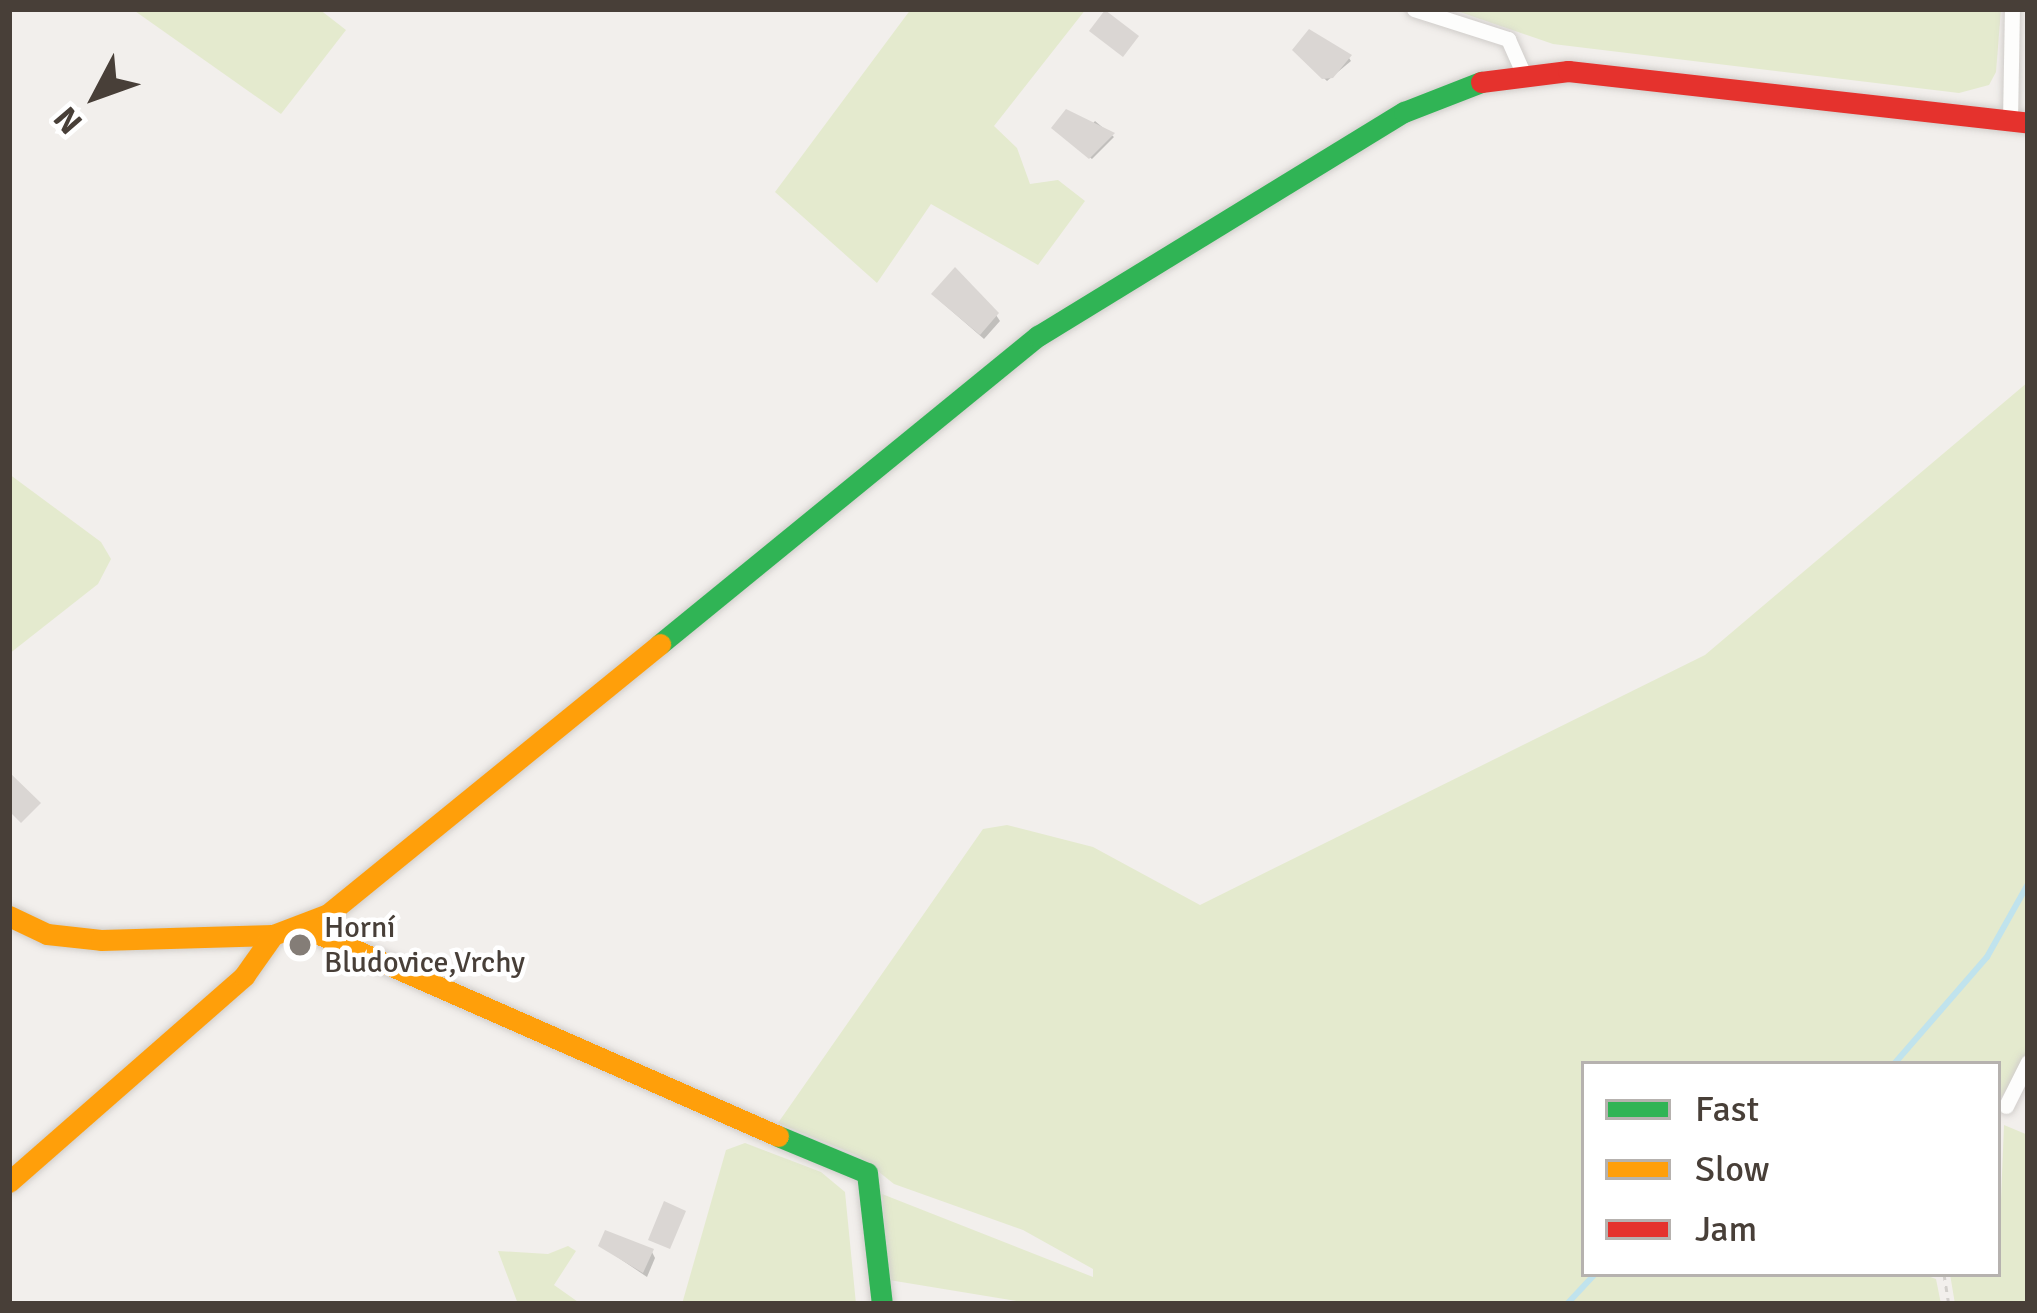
<!DOCTYPE html>
<meta charset="utf-8">
<style>
body{margin:0}
#map{position:relative;width:2037px;height:1313px;overflow:hidden;background:#f2efec;font-family:Signika,sans-serif}
div>[style]{position:absolute}
[style*='--x']{left:calc(var(--x)*1px);top:calc(var(--y)*1px);width:calc(var(--w)*1px);rotate:calc(var(--a)*1deg)}
.green>*{inset:0;background:#e4eace}
.shadow>*{inset:0;background:#0003}
.stream>*{height:6px;margin:-3px;padding:0 3px;transform-origin:3px;border-radius:3px;background:#c0e3ed}
.building>*{inset:0;background:#dad6d3}
.path>*{height:3px;margin-top:-1.5px;transform-origin:0;background:repeating-linear-gradient(90deg,#d2cfcb 0 6px,transparent 0 12px)}
.roads{filter:drop-shadow(0 0 3px #d0cdca) drop-shadow(0 0 3px #d0cdca)}
.street>*{height:15px;margin:-7.5px;padding:0 7.5px;transform-origin:7.5px;border-radius:7.5px;background:#fdfdfc}
.fast>*{height:21px;margin:-10.5px;padding:0 10.5px;transform-origin:10.5px;border-radius:10.5px;background:#30b455}
.slow>*{height:21px;margin:-10.5px;padding:0 10.5px;transform-origin:10.5px;border-radius:10.5px;background:#ff9f0a}
.jam>*{height:21px;margin:-10.5px;padding:0 10.5px;transform-origin:10.5px;border-radius:10.5px;background:#e5322d}
.dots>*{width:33px;height:33px;translate:-50% -50%;box-sizing:border-box;border:6px solid #fff;border-radius:50%}
span{translate:-50% -50%;white-space:nowrap;text-align:center;line-height:1.15;-webkit-text-stroke:9px #fff;paint-order:stroke}
.poi-label{font-size:30px;color:#483f38}
.left{translate:0 -50%;text-align:left}
.frame{position:absolute;inset:0;border:12px solid #483f38;pointer-events:none}
.legend{position:absolute;left:1581px;top:1061px;width:420px;height:216px;box-sizing:border-box;background:#fff;border:3px solid #b6b2af;margin:0;padding:15px 21px;list-style:none;font-size:36px;color:#483f38}
.legend li{display:flex;align-items:center;gap:24px;height:60px}
.legend b{width:60px;border:3px solid #b6b2af}
.north{position:absolute;left:36px;top:36px;width:120px;height:120px;-webkit-text-stroke:9px #fff;paint-order:stroke;rotate:229deg;font-size:33px;font-weight:700;line-height:48px;text-align:center;color:#483f38}
.north::after{content:'';display:block;margin:auto;width:42px;height:54px;background:#483f38;clip-path:polygon(50% 0,100% 100%,50% 72%,0 100%)}
</style>
<div id="map">
<div class="green">
<div style="clip-path:polygon(132px 9px,319px 9px,346px 30px,281px 114px)"></div>
<div style="clip-path:polygon(911px 9px,1086px 9px,994px 126px,1017px 148px,1030px 184px,1058px 180px,1085px 201px,1038px 265px,931px 204px,877px 283px,775px 192px)"></div>
<div style="clip-path:polygon(1451px 9px,2001px 9px,1996px 72px,1989px 85px,1959px 93px,1553px 44px)"></div>
<div style="clip-path:polygon(2028px 382px,2028px 1048px,2013px 1080px,1998px 1102px,1998px 1064px,1584px 1064px,1584px 1274px,1922px 1274px,1936px 1279px,1941px 1304px,1035px 1304px,889px 1280px,882px 1194px,1093px 1277px,1093px 1269px,1023px 1230px,894px 1184px,859px 1156px,778px 1123px,983px 829px,1007px 825px,1093px 847px,1200px 905px,1705px 655px)"></div>
<div style="clip-path:polygon(9px 474px,101px 542px,111px 559px,98px 584px,9px 654px)"></div>
<div style="clip-path:polygon(2004px 1125px,2028px 1135px,2028px 1304px,1955px 1304px,1950px 1274px,1998px 1274px)"></div>
<div style="clip-path:polygon(745px 1143px,821px 1172px,845px 1192px,856px 1304px,682px 1304px,726px 1150px)"></div>
<div style="clip-path:polygon(568px 1246px,576px 1251px,554px 1285px,581px 1304px,518px 1304px,498px 1251px,548px 1254px)"></div>
</div>
<div class="shadow">
<div style="clip-path:polygon(1298px 54px,1349px 58px,1351px 61px,1327px 81px)"></div>
<div style="clip-path:polygon(1095px 121px,1114px 137px,1092px 159px,1056px 131px,1087px 130px)"></div>
<div style="clip-path:polygon(939px 300px,996px 315px,1000px 321px,984px 339px)"></div>
<div style="clip-path:polygon(601px 1246px,652px 1252px,655px 1258px,647px 1277px)"></div>
</div>
<div class="stream">
<div style="--x:1894;--y:1064;--w:142;--a:-49"></div>
<div style="--x:1987;--y:957;--w:84;--a:-60.7"></div>
<div style="--x:1567;--y:1304;--w:41;--a:-47"></div>
</div>
<div class="building">
<div style="clip-path:polygon(1105px 10px,1139px 36px,1123px 57px,1089px 31px)"></div>
<div style="clip-path:polygon(1309px 29px,1352px 55px,1333px 78px,1322px 79px,1292px 50px)"></div>
<div style="clip-path:polygon(1066px 109px,1115px 133px,1089px 159px,1051px 128px)"></div>
<div style="clip-path:polygon(955px 267px,999px 313px,980px 335px,931px 294px)"></div>
<div style="clip-path:polygon(9px 772px,41px 803px,21px 823px,9px 811px)"></div>
<div style="clip-path:polygon(664px 1201px,686px 1211px,670px 1249px,648px 1240px)"></div>
<div style="clip-path:polygon(605px 1230px,654px 1249px,643px 1273px,598px 1246px)"></div>
</div>
<div class="path">
<div style="--x:1944;--y:1274;--w:30;--a:81"></div>
</div>
<div class="roads">
<div class="street">
<div style="--x:1414;--y:9;--w:99;--a:17.7"></div>
<div style="--x:1508;--y:39;--w:35;--a:66"></div>
<div style="--x:2010;--y:121;--w:112;--a:-89"></div>
<div style="--x:2006;--y:1106;--w:49;--a:-63.4"></div>
</div>
<div class="fast">
<div style="--x:660;--y:644;--w:488;--a:-39.2"></div>
<div style="--x:1038;--y:336;--w:429;--a:-31.5"></div>
<div style="--x:1404;--y:112;--w:83;--a:-21.3"></div>
<div style="--x:778;--y:1136;--w:96;--a:22.6"></div>
<div style="--x:867;--y:1173;--w:132;--a:83.5"></div>
</div>
<div class="slow">
<div style="--x:9;--y:916;--w:42;--a:25.3"></div>
<div style="--x:47;--y:934;--w:54;--a:6.3"></div>
<div style="--x:101;--y:940;--w:172;--a:-1.7"></div>
<div style="--x:273;--y:935;--w:59;--a:-20.9"></div>
<div style="--x:328;--y:914;--w:428;--a:-39.1"></div>
<div style="--x:303;--y:927;--w:519;--a:23.75"></div>
<div style="--x:9;--y:1182;--w:313;--a:-41.2"></div>
<div style="--x:244;--y:976;--w:50;--a:-54.7"></div>
</div>
<div class="jam">
<div style="--x:1481;--y:82;--w:88;--a:-7.2"></div>
<div style="--x:1568;--y:71;--w:463;--a:6.4"></div>
</div>
</div>
<div class="dots">
<div style="left:300px;top:945px;background:#847d77"></div>
</div>
<div class="poi-label">
<span class="left" style="left:324px;top:945px">Horní<br>Bludovice,Vrchy</span>
</div>
<div class="frame"></div>
<ul class="legend">
<li><b style="height:15px;background:#30b455"></b>Fast</li>
<li><b style="height:15px;background:#ff9f0a"></b>Slow</li>
<li><b style="height:15px;background:#e5322d"></b>Jam</li>
</ul>
<div class="north">N</div>
</div>
